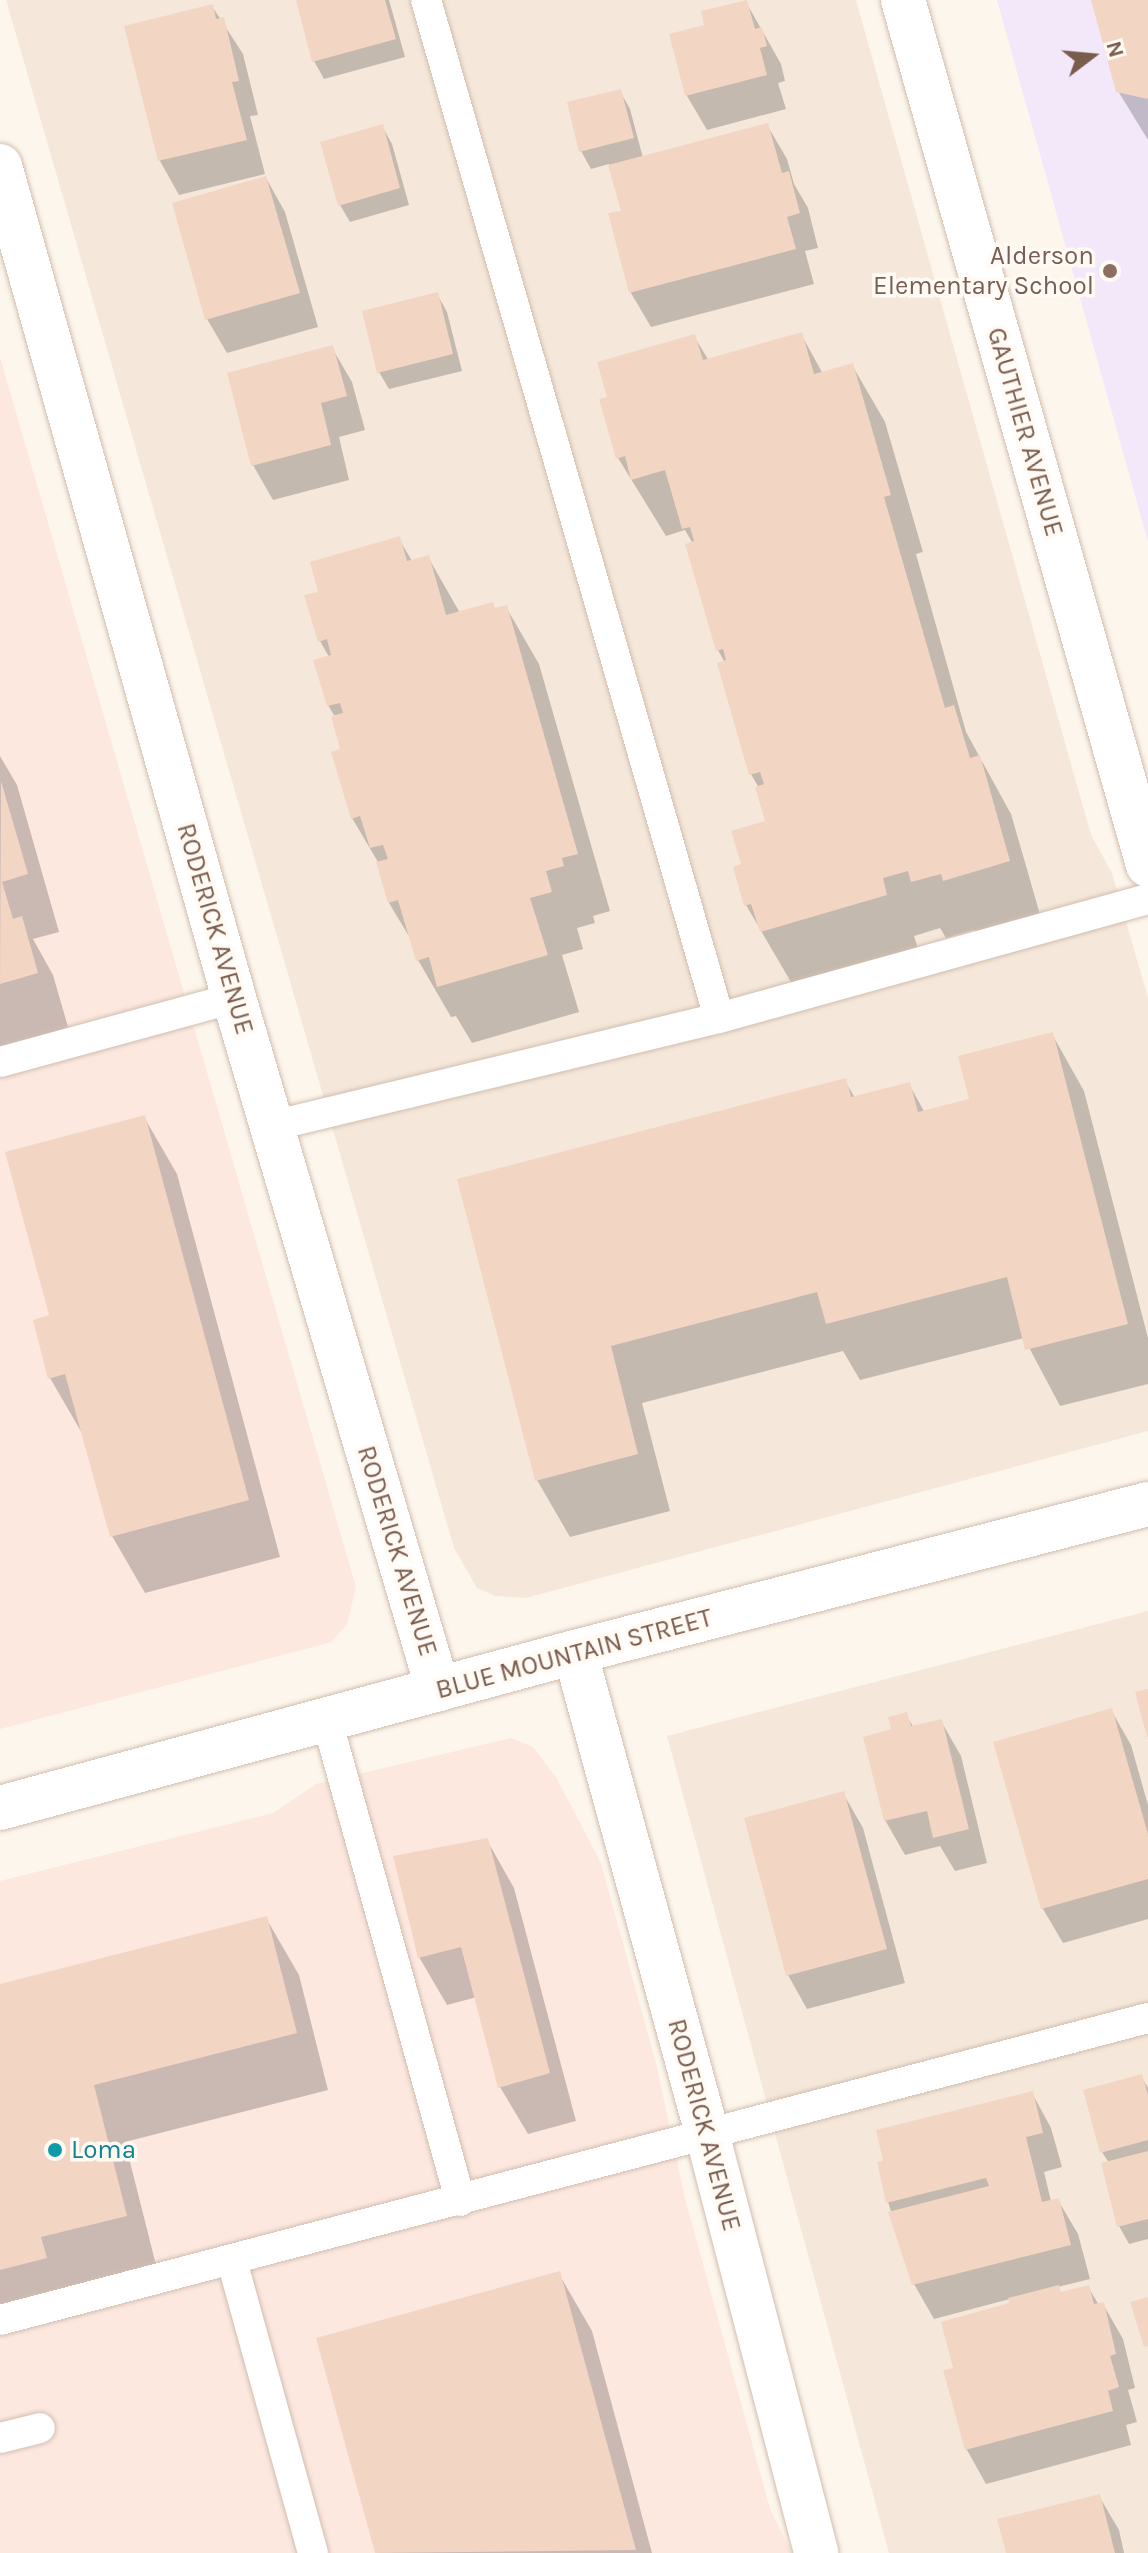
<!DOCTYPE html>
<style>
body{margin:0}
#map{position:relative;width:1148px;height:2553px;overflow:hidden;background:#fdf6ec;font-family:Karla,sans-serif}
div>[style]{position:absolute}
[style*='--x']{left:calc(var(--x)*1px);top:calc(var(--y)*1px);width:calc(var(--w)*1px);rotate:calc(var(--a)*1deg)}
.residential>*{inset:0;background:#f5e8da}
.commercial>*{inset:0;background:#fde8e0}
.education>*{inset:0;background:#f3e8fa}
.shadow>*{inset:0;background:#0003}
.building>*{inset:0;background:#f3d5c3}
.roads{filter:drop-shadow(0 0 2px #d1beb0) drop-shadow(0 0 2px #d1beb0)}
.lane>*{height:30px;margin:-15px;padding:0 15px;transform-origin:15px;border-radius:15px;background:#fff}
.street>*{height:44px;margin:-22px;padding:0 22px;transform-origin:22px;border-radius:22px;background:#fff}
.secondary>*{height:44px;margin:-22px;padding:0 22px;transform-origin:22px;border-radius:22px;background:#fff}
.dots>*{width:22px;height:22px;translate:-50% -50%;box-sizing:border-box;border:4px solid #fffaf3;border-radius:50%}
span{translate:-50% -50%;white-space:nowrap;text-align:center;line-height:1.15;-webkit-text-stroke:7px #fffaf3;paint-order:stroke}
.education-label{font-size:26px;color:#785e54}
.right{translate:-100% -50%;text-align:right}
.street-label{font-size:26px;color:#7a5c4d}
.culture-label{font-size:26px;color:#0d838f}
.left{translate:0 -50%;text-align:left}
.north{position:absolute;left:1052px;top:16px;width:80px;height:80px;-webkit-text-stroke:6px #fffaf3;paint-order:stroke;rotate:74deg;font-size:22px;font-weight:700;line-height:32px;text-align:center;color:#7a5c4d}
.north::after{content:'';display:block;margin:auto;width:28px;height:36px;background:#7a5c4d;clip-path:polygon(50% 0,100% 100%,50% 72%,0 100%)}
</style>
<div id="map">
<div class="residential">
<div style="clip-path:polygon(6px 0,856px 0,1091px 835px,1112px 873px,1148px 998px,1148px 1431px,526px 1598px,495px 1596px,477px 1588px,454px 1548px)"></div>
<div style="clip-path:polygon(1148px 1611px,1148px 2553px,889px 2553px,667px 1736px)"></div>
</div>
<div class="commercial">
<div style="clip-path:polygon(0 357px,356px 1587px,347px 1624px,332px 1642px,0 1729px)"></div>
<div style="clip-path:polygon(511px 1738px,533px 1747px,557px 1779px,601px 1863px,656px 2063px,685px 2198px,770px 2509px,792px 2553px,0 2553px,0 1881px,273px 1813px,316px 1784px)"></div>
</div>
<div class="education">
<div style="clip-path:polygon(997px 0,1148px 0,1148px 542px)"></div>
</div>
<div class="shadow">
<div style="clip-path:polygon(298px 0,389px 0,405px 57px,324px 79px,314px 61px)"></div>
<div style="clip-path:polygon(1093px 0,1148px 0,1148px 140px,1118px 91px)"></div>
<div style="clip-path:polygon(746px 2px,781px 64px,785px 81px,778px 83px,786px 109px,707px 130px,687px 96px,672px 36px,706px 26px)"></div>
<div style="clip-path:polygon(212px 6px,243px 54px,258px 115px,250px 116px,265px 174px,179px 195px,160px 161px,126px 27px)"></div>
<div style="clip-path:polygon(620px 91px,630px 109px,643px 158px,767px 125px,787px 159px,794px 184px,808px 208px,818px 248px,805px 251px,814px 284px,651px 327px,631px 293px,611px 215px,623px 212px,609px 164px,591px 169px,581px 151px)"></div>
<div style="clip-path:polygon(382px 126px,392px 144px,409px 205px,350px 222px,340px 205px)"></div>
<div style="clip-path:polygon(266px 178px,285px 212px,318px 327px,227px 353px,207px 319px)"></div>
<div style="clip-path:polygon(437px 294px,447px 312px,462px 371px,389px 389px,379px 372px)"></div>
<div style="clip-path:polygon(801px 334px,823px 374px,852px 365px,885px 422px,923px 552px,916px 554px,966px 732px,1011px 814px,1041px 918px,978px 937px,974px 930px,946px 938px,940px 928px,914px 936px,919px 952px,795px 989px,746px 905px,743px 866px,767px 823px,759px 788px,751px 774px,725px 663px,718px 650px,693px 544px,685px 530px,666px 536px,618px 458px,609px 399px,694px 336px,709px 361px)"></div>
<div style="clip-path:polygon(332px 348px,352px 382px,365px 430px,339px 437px,349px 480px,273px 500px,253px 465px)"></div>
<div style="clip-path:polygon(399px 539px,412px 561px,428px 557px,460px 613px,506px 607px,539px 664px,610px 911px,593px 916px,595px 923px,577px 928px,583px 949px,562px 955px,579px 1012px,472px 1043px,456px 1016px,451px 1017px,418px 960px,413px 943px,389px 903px,378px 862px,352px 818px,343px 751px,335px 717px,328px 705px,329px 657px,320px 641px,321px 593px)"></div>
<div style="clip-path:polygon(0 756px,17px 785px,59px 932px,33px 939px,53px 975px,69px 1030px,0 1050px)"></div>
<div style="clip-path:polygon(1052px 1034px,1084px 1091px,1148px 1338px,1148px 1384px,1060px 1406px,1024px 1338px,860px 1380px,843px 1351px,642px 1403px,670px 1511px,570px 1537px,537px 1480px,460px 1181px,845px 1081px,855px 1098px,909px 1084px,925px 1113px,972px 1100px)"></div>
<div style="clip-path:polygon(144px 1117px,177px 1174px,280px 1557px,145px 1593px,112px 1536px,83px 1435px,50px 1378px)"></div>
<div style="clip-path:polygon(1111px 1710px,1131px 1745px,1148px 1805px,1148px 1919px,1063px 1943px,1043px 1909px,996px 1743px)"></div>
<div style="clip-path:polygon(906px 1715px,914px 1728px,941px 1721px,961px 1756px,987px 1863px,955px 1871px,940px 1846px,905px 1855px,885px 1820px,894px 1731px)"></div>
<div style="clip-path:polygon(843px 1793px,863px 1828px,905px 1983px,807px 2009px,788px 1975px)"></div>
<div style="clip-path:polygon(487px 1840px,514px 1888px,576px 2121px,528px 2134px,500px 2087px,477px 1997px,447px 2005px,419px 1957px)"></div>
<div style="clip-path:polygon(266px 1918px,299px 1975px,328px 2090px,125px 2142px,158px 2273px,73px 2295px,79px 2315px,0 2335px,0 1986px)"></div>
<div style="clip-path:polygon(1141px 2076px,1148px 2088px,1148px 2239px,1129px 2244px,1119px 2226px,1109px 2163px,1102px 2152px)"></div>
<div style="clip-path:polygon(1032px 2093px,1051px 2128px,1062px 2167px,1044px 2172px,1051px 2201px,1058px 2200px,1078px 2234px,1090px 2279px,1058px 2287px,1062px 2294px,1088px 2287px,1099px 2305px,1103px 2304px,1123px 2339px,1135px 2388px,1128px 2390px,1137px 2422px,1126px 2425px,1131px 2445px,986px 2484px,967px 2450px,945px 2372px,955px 2369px,1012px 2305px,1010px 2299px,934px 2319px,914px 2284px,888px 2202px)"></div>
<div style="clip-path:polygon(559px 2274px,592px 2331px,652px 2553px,377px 2553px,318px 2339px)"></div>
<div style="clip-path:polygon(1099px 2496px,1119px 2530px,1124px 2553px,1008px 2553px)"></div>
</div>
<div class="building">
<div style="clip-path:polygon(296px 0,385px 0,396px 39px,312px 62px)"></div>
<div style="clip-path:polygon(747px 0,755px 29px,762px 27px,767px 46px,760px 48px,767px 75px,685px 96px,669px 34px,704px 25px,701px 11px)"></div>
<div style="clip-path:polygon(1091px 0,1148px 0,1148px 99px,1116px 92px)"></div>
<div style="clip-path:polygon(213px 4px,216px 19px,224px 17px,239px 81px,232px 82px,247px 140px,158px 161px,124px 26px)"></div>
<div style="clip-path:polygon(621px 89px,634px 138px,579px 152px,567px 102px)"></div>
<div style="clip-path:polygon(768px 123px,782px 173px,789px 171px,800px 213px,787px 217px,796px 249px,629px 293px,608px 213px,621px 211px,608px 165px)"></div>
<div style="clip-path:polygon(383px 124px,400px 188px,338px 206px,320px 142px)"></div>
<div style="clip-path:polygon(266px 176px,300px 293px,205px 320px,172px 203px)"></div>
<div style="clip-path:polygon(438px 292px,453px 354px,377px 373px,362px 311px)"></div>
<div style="clip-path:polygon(802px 332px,814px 374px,853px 363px,891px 495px,884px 497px,945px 708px,954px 705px,970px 758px,980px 755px,1010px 861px,943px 881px,941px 874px,911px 882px,908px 871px,883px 878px,887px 895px,760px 932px,751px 904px,744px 906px,733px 867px,741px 864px,731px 831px,765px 821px,755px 787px,764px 784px,760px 772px,749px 775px,717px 663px,726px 660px,723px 649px,716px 651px,685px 544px,694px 541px,690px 527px,682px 529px,665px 470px,631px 480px,625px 456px,616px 459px,599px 399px,607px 397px,597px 362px,695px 334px,703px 360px)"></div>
<div style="clip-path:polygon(333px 345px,347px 396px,321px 403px,331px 445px,251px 466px,227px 373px)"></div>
<div style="clip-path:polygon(400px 536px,407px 561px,429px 555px,446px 615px,493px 602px,495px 608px,507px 605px,578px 854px,562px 858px,564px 866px,546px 871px,552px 892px,530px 898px,548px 955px,437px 987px,429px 957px,416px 961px,398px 900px,388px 903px,376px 862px,388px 859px,383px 845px,370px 848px,360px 816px,351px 819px,331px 752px,340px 749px,331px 716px,343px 713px,340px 703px,327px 706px,313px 660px,331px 655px,327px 639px,318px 642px,304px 595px,318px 592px,310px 562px)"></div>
<div style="clip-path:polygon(1px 781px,28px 874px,2px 882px,13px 919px,22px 916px,38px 973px,0 984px)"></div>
<div style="clip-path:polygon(1053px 1032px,1128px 1324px,1025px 1350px,1007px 1277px,826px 1324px,817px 1292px,611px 1346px,638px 1454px,535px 1481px,457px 1179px,846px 1078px,851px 1097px,910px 1082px,918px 1112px,969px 1099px,958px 1056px)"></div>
<div style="clip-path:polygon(145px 1115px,249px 1500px,110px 1537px,65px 1374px,48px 1379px,33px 1320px,49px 1315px,5px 1152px)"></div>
<div style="clip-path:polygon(1148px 1689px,1148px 1737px,1147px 1737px,1135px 1692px)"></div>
<div style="clip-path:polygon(1112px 1708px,1148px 1834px,1148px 1879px,1041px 1909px,993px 1742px)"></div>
<div style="clip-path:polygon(907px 1712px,911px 1726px,942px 1719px,969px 1829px,933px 1838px,927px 1811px,884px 1821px,863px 1737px,891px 1729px,888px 1717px)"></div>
<div style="clip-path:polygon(844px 1791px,887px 1949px,786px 1976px,744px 1818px)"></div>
<div style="clip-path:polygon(488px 1838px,550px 2073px,498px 2088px,461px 1947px,418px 1958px,393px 1856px)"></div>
<div style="clip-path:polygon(267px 1916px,297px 2033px,94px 2085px,127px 2216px,41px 2237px,47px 2258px,0 2270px,0 1984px)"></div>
<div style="clip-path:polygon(1142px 2074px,1148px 2095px,1148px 2140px,1100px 2153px,1083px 2090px)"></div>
<div style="clip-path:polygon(1033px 2091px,1043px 2133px,1026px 2137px,1042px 2202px,1059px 2198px,1071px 2245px,912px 2285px,888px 2212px,989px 2186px,986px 2178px,886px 2203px,877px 2162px,883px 2161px,876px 2130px)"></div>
<div style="clip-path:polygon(1148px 2151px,1148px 2219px,1117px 2227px,1101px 2163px)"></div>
<div style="clip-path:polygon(560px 2271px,636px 2550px,375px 2553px,316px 2338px)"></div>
<div style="clip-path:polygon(1059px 2285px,1061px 2292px,1089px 2285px,1094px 2304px,1104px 2302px,1116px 2354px,1110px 2356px,1119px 2387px,1108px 2391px,1113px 2411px,965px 2450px,943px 2370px,953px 2368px,941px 2322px,1009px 2303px,1008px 2298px)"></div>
<div style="clip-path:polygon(1148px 2297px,1148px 2346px,1144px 2347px,1130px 2302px)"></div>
<div style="clip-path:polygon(1100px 2494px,1115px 2553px,1006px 2553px,997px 2519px)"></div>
</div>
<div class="roads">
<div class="lane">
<div style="--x:426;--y:0;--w:1059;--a:73.94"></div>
<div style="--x:0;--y:1062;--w:243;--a:-15.3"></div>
<div style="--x:272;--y:1126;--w:460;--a:-13.6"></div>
<div style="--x:719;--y:1018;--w:445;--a:-15.5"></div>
<div style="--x:327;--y:1720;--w:499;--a:74.5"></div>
<div style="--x:232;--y:2261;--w:303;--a:74.5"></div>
<div style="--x:0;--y:2320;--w:1187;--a:-14.74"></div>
<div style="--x:0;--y:2438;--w:41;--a:-14"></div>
</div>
<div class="street">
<div style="--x:903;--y:0;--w:899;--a:74.19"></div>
<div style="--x:0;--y:166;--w:864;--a:74.29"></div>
<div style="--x:234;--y:998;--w:721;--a:73.57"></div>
<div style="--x:575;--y:1652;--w:503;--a:74.66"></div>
<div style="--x:708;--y:2137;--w:430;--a:75.4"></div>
</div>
<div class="secondary">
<div style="--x:0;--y:1808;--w:596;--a:-15.18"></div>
<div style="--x:575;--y:1652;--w:592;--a:-14.48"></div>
</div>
</div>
<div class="dots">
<div style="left:1110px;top:271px;background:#8d6e63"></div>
<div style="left:55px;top:2150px;background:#0f9aa8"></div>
</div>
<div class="education-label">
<span class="right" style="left:1094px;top:271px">Alderson<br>Elementary School</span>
</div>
<div class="street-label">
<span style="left:1025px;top:432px;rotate:74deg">GAUTHIER AVENUE</span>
<span style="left:215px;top:929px;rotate:74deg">RODERICK AVENUE</span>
<span style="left:397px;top:1551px;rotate:73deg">RODERICK AVENUE</span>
<span style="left:574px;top:1654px;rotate:-15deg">BLUE MOUNTAIN STREET</span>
<span style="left:704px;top:2125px;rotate:75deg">RODERICK AVENUE</span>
</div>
<div class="culture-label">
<span class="left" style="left:71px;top:2150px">Loma</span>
</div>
<div class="north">N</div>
</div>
